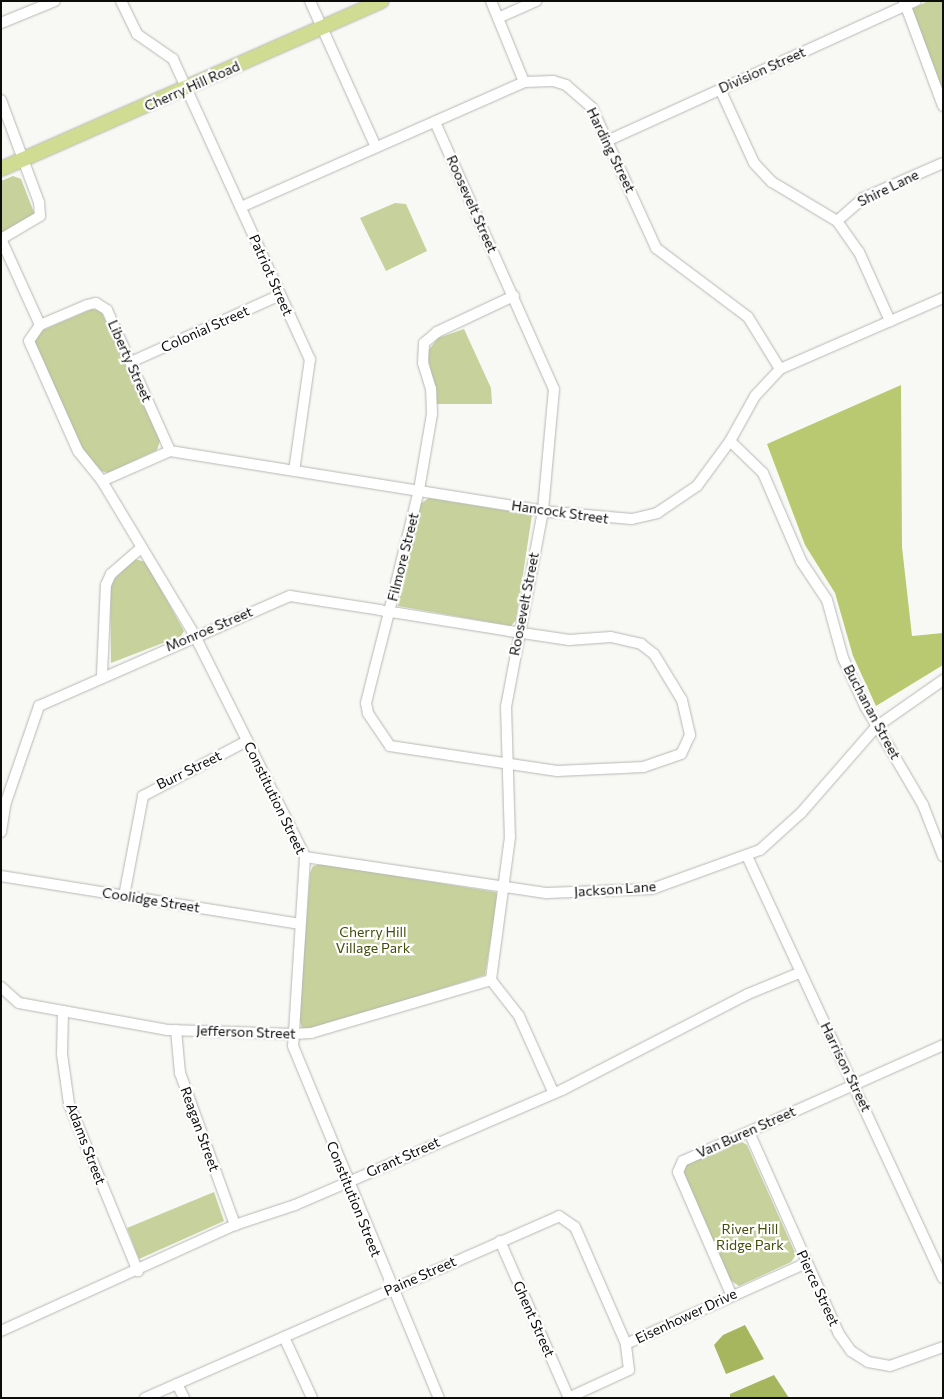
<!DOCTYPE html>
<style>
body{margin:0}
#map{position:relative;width:944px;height:1399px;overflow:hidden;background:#f8f9f5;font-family:Commissioner,sans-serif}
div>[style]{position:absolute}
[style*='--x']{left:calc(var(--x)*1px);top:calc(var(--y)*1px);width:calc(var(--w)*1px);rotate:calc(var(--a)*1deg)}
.green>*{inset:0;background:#c6d19c}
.forest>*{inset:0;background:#b9c972}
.water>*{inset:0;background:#a6b65f}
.roads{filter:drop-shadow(0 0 1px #b6b7b3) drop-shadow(0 0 1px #b6b7b3)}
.minor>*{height:10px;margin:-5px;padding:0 5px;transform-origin:5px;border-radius:5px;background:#fff}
.major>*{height:14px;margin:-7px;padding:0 7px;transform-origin:7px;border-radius:7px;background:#d0dc91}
span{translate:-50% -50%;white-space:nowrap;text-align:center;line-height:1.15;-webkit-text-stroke:4.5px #fff;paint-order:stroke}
.street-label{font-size:14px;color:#0c0c0b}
.park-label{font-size:14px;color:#444d0a}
.frame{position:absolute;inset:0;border:2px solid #0c0c0b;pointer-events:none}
</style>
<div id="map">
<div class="green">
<div style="clip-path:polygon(928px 1px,943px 1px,943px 92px,912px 9px)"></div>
<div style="clip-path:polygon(13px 176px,21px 179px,35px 215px,1px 234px,1px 181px)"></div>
<div style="clip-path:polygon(395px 203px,406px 204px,427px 251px,386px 271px,360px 218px)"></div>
<div style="clip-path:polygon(92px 309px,101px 311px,160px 441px,157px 450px,108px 473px,101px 471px,83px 449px,33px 342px,36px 333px)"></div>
<div style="clip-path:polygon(464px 329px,491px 388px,492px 404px,437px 404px,427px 352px,438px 338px)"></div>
<div style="clip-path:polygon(429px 498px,532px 515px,516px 620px,511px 626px,398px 606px,420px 504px)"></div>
<div style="clip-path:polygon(135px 559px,146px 562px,184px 631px,181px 636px,111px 663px,110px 583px)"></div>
<div style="clip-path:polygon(322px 864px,495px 892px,498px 895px,485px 975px,310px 1030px,302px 1028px,299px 1019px,310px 873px,313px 866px)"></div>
<div style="clip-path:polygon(740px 1141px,747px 1145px,796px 1255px,791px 1262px,739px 1286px,730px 1280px,683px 1171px,685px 1165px)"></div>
<div style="clip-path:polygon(214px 1192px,224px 1221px,139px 1259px,127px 1228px)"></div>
</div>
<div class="forest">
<div style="clip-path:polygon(901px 385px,902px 547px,912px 636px,943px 633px,943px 665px,876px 706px,853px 656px,835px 593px,805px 545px,767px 444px)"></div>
</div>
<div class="water">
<div style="clip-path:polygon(745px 1325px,764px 1359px,726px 1374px,714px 1345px,723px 1335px)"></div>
<div style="clip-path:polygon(774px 1375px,789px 1398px,730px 1398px,730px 1394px)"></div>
</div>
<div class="roads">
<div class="minor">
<div style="--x:121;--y:1;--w:37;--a:64"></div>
<div style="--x:137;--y:34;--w:44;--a:34.8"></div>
<div style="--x:173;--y:59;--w:330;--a:65.5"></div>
<div style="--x:310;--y:359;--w:113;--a:98.1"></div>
<div style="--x:310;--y:1;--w:160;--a:65.7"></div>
<div style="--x:491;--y:1;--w:87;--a:67.8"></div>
<div style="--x:904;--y:1;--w:112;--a:69.6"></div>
<div style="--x:498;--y:18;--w:42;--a:-24.1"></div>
<div style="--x:1;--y:23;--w:58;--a:-22.2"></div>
<div style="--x:720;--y:89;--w:81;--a:65.3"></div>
<div style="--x:754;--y:163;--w:26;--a:47"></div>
<div style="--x:772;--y:182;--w:76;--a:31"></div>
<div style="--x:837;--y:221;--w:38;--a:55"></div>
<div style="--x:859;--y:252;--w:76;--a:65.8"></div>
<div style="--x:1;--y:100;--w:109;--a:69.6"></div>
<div style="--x:39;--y:202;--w:14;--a:86"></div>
<div style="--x:40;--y:216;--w:45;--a:149.5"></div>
<div style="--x:435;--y:122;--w:292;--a:66"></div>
<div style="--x:554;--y:389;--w:122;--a:95.2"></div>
<div style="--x:543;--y:511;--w:198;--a:100.7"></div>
<div style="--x:506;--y:706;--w:131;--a:88.3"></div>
<div style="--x:510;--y:837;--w:144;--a:97.6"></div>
<div style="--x:491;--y:980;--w:46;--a:52.1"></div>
<div style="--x:519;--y:1016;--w:85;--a:65.8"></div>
<div style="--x:609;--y:140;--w:337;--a:-24.4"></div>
<div style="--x:241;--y:207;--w:309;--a:-23.8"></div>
<div style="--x:524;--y:82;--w:29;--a:-2"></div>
<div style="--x:553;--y:81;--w:14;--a:17"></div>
<div style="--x:566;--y:85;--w:35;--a:41"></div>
<div style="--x:592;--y:108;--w:154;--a:65.4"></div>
<div style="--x:656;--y:248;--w:115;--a:36.9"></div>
<div style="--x:748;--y:317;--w:61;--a:58.4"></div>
<div style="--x:837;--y:221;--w:35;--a:-41"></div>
<div style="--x:863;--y:198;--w:87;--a:-23.6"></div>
<div style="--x:1;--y:239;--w:94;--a:65.6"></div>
<div style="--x:40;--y:325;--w:19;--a:125"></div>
<div style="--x:29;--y:341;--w:120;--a:66"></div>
<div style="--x:78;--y:451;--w:38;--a:51"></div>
<div style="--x:102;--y:481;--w:181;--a:59"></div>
<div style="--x:195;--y:636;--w:247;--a:63.5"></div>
<div style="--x:305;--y:857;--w:189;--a:93.6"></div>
<div style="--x:293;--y:1046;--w:381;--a:67.5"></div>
<div style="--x:40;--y:325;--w:51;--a:-23.1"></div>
<div style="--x:87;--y:305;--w:9;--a:-13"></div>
<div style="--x:96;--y:303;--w:13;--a:32"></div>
<div style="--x:107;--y:310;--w:154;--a:65.9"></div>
<div style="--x:131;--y:362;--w:163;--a:-24.2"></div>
<div style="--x:730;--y:441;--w:46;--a:44.1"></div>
<div style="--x:763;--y:473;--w:96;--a:66.6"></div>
<div style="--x:801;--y:561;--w:47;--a:56.3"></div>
<div style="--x:827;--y:600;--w:60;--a:74.6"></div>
<div style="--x:843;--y:658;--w:53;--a:65.4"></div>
<div style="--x:865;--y:706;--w:115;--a:59.6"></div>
<div style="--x:923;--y:805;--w:55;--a:68.6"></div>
<div style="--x:102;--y:481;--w:74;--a:-23.8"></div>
<div style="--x:170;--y:451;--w:387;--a:9.1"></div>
<div style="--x:552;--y:512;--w:80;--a:5"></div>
<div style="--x:632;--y:519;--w:26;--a:-13"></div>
<div style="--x:657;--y:513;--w:48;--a:-34"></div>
<div style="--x:697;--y:486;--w:56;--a:-53.7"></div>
<div style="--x:730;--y:441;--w:51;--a:-60.9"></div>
<div style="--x:755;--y:396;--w:37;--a:-47"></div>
<div style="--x:780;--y:369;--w:178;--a:-23.5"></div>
<div style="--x:102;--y:675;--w:90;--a:-87.5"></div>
<div style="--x:106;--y:585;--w:12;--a:-66"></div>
<div style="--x:111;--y:574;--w:40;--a:-41"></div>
<div style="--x:1;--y:832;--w:30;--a:-81"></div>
<div style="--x:6;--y:802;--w:102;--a:-71"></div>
<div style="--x:39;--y:706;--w:274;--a:-23.7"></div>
<div style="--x:290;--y:596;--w:91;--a:8.8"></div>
<div style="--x:380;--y:610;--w:9;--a:13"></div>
<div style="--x:389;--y:612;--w:9;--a:6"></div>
<div style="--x:398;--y:613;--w:112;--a:9.2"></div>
<div style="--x:509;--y:631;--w:61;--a:8.5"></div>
<div style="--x:569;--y:640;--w:42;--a:-4.1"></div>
<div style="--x:611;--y:637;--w:31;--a:13"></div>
<div style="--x:641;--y:644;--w:16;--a:38"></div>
<div style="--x:654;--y:654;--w:54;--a:58.7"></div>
<div style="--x:682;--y:700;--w:36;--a:77"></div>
<div style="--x:690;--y:735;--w:21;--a:115"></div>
<div style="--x:681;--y:754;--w:39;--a:161"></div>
<div style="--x:644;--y:767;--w:87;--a:177.4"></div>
<div style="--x:557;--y:771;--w:169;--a:-171.5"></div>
<div style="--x:390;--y:746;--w:40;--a:-124"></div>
<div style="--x:368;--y:713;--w:10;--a:-101"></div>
<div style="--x:366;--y:703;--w:33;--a:-76"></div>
<div style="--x:374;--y:671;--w:61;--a:-75.7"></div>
<div style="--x:389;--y:612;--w:126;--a:-76.2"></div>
<div style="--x:419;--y:490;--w:77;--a:-80.3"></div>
<div style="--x:432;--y:414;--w:25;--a:-92"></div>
<div style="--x:431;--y:389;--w:27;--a:-107"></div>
<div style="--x:423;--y:363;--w:20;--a:-87"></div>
<div style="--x:424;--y:343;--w:17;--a:-40"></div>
<div style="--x:437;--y:332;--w:85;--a:-25.1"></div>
<div style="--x:747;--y:856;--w:465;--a:65.1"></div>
<div style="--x:305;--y:857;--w:245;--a:8.5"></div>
<div style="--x:547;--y:893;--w:105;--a:-2.2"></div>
<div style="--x:652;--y:889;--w:115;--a:-19.9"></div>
<div style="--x:760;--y:850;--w:55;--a:-42.1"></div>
<div style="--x:801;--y:813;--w:114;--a:-48.9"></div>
<div style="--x:876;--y:727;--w:82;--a:-35"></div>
<div style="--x:1;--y:876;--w:303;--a:9.1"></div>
<div style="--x:124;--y:896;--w:102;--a:-79.2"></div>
<div style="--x:143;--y:796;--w:118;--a:-27.9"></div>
<div style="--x:1;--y:987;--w:24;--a:42"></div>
<div style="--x:19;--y:1003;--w:151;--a:10.3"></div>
<div style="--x:168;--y:1030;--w:125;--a:1.8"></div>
<div style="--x:293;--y:1034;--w:18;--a:-3"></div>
<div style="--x:311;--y:1033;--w:188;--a:-16.4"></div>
<div style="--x:63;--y:1011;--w:43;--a:91.3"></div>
<div style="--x:62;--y:1054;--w:50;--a:82"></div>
<div style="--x:69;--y:1104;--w:181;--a:67.6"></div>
<div style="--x:176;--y:1030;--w:43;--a:84.7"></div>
<div style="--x:180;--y:1073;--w:162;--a:70.1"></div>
<div style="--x:749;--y:1132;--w:221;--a:66"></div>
<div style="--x:839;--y:1334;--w:21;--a:55"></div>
<div style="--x:851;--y:1351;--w:20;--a:33"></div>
<div style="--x:868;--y:1362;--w:22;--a:10"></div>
<div style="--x:890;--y:1366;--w:56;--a:-19.7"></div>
<div style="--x:500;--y:1241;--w:171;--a:66.3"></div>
<div style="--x:731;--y:1294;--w:133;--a:-113.5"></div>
<div style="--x:678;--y:1172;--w:12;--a:-66"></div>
<div style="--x:683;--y:1161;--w:285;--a:-24"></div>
<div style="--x:1;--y:1331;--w:257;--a:-24.4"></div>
<div style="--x:235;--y:1225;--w:63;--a:-18.4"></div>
<div style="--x:295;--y:1205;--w:291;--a:-23.3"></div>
<div style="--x:562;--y:1090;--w:209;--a:-27.3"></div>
<div style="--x:748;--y:994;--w:55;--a:-22.4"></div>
<div style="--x:284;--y:1337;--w:67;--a:65.3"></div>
<div style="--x:177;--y:1384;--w:16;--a:63"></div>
<div style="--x:145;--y:1398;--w:452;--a:-23.7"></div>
<div style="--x:559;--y:1216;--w:19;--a:35"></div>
<div style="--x:575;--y:1227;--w:128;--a:66.4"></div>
<div style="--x:568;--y:1398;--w:67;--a:-24.7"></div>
<div style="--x:629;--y:1370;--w:26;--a:-97"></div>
<div style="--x:626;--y:1344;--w:197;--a:-24.2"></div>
</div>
<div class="major">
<div style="--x:1;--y:169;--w:416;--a:-23.8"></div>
</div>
</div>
<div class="street-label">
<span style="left:762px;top:70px;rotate:-24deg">Division Street</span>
<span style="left:192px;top:86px;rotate:-24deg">Cherry Hill Road</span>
<span style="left:611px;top:150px;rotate:64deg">Harding Street</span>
<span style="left:888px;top:188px;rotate:-26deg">Shire Lane</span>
<span style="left:472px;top:204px;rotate:66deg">Roosevelt Street</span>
<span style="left:271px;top:275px;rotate:66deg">Patriot Street</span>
<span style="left:205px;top:329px;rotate:-24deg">Colonial Street</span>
<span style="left:130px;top:361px;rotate:66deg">Liberty Street</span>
<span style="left:560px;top:512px;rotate:8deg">Hancock Street</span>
<span style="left:403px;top:557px;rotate:-76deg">Filmore Street</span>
<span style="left:524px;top:604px;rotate:-79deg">Roosevelt Street</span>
<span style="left:209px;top:629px;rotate:-23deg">Monroe Street</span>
<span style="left:872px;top:712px;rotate:62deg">Buchanan Street</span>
<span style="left:189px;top:770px;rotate:-26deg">Burr Street</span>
<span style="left:275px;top:798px;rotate:64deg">Constitution Street</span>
<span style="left:615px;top:889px;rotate:-4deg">Jackson Lane</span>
<span style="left:151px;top:900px;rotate:9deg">Coolidge Street</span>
<span style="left:246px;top:1032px;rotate:2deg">Jefferson Street</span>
<span style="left:846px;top:1067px;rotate:64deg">Harrison Street</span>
<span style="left:200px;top:1129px;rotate:70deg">Reagan Street</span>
<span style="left:746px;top:1132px;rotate:-24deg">Van Buren Street</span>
<span style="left:86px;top:1144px;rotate:69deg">Adams Street</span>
<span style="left:403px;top:1157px;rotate:-24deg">Grant Street</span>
<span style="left:354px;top:1199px;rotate:68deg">Constitution Street</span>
<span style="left:420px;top:1276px;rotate:-24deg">Paine Street</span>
<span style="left:818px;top:1288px;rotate:65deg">Pierce Street</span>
<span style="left:686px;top:1316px;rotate:-25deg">Eisenhower Drive</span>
<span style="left:534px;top:1319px;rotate:66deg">Ghent Street</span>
</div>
<div class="park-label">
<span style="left:373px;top:940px">Cherry Hill<br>Village Park</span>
<span style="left:750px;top:1237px">River Hill<br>Ridge Park</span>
</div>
<div class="frame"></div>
</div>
